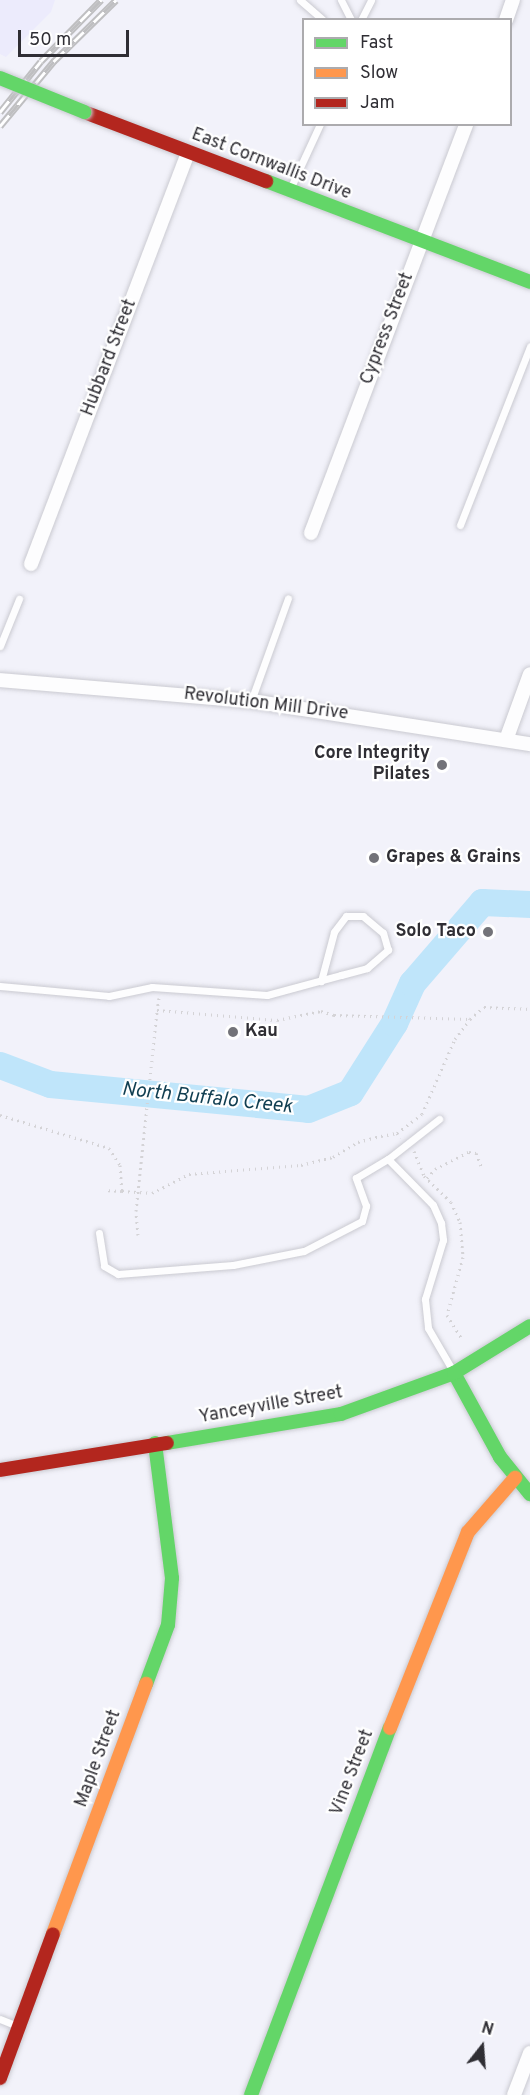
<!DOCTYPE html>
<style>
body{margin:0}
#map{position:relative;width:530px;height:2095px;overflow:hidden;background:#f2f2fa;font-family:Overpass,sans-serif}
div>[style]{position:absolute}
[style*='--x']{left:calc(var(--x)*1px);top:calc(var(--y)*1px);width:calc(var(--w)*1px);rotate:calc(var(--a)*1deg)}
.built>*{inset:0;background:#ecebfc}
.river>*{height:27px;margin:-13.5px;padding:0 13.5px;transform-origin:13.5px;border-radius:13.5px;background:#bfe5fa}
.path>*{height:3px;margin-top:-1.5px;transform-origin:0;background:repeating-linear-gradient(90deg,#d4d3d6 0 1.5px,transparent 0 6px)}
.roads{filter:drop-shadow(0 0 2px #cacad1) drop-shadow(0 0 2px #cacad1)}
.lane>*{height:7px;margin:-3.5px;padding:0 3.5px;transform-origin:3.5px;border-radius:3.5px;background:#fdfdfe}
.street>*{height:14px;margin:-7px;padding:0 7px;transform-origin:7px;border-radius:7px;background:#fdfdfe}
.fast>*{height:14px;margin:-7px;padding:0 7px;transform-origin:7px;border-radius:7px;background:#63d668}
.slow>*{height:14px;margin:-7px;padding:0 7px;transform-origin:7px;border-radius:7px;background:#ff974d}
.jam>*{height:14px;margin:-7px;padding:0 7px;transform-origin:7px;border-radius:7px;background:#b3261e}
.rail>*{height:7px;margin-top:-3.5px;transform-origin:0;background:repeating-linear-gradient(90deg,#fff 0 14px,#bfbfc1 0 28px);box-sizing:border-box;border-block:2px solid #bfbfc1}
.bridges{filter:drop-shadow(0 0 2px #cacad1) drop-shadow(0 0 2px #cacad1)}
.fast-bridge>*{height:14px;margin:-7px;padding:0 7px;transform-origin:7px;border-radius:7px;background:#63d668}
.dots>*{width:16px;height:16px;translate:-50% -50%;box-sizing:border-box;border:3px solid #fff;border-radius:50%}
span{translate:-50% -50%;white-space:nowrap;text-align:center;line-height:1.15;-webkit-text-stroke:4.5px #fff;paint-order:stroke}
.street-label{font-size:18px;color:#2f2e34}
.poi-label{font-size:18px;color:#2f2e34;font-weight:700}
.right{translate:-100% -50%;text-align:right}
.left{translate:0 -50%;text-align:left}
.water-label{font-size:20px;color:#103e51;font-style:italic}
.legend{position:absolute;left:302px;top:18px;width:210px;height:108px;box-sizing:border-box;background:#fff;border:2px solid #acabae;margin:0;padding:8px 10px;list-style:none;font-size:18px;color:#2f2e34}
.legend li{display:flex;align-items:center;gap:12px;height:30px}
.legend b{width:30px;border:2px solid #acabae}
.north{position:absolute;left:452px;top:2017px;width:60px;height:60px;-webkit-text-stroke:4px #fff;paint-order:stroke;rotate:17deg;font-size:16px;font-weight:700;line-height:24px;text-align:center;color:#2f2e34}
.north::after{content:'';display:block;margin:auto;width:21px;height:27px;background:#2f2e34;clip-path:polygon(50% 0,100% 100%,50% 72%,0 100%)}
.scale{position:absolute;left:18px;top:30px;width:111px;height:27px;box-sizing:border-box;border:3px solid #2f2e34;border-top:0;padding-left:8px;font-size:18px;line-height:21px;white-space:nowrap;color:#2f2e34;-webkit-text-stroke:4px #fff;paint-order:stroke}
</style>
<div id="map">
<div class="built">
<div style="clip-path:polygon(0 0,55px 0,51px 12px,6px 57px,0 54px)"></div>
</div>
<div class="river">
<div style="--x:0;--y:1065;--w:53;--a:20.8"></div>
<div style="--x:50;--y:1084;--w:259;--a:5.5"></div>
<div style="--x:308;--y:1109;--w:45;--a:-22"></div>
<div style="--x:350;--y:1092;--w:82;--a:-57.5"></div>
<div style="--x:394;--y:1023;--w:44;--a:-65.8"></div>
<div style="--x:412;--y:983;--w:107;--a:-49.2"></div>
<div style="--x:482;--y:902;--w:48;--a:2.4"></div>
</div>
<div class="path">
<div style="--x:159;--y:998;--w:12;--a:99"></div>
<div style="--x:157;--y:1010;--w:120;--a:4.8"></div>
<div style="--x:277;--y:1020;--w:45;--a:-11.6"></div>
<div style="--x:321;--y:1011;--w:14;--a:17"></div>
<div style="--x:334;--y:1015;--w:136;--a:1.7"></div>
<div style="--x:0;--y:1115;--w:114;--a:16.8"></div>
<div style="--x:109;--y:1148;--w:20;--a:57"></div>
<div style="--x:120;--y:1165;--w:26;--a:86"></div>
<div style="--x:122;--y:1191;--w:18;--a:-177"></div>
<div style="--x:397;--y:1133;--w:31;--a:-37"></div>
<div style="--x:422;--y:1114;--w:82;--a:-66.3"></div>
<div style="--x:455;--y:1039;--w:25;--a:-53"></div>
<div style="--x:470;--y:1019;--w:18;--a:-41"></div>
<div style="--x:484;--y:1007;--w:46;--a:2.5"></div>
<div style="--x:414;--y:1151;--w:27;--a:68"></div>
<div style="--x:424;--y:1176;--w:37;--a:44"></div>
<div style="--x:451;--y:1202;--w:22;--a:66"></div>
<div style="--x:460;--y:1222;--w:35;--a:85"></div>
<div style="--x:463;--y:1257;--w:60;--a:105.4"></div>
<div style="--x:447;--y:1315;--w:28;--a:58"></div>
<div style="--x:427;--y:1178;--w:12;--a:-48"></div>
<div style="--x:435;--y:1169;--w:38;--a:-27"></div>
<div style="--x:469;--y:1152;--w:7;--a:8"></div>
<div style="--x:476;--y:1153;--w:16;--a:68"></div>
<div style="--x:122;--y:1191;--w:30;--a:4"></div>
<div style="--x:152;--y:1193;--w:42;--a:-27.2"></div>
<div style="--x:189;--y:1174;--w:112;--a:-4.6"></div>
<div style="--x:301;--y:1165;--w:33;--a:-14"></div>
<div style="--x:333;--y:1157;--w:29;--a:-31"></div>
<div style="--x:358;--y:1142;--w:24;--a:-15"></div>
<div style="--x:381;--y:1136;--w:16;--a:-11"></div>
<div style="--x:397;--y:1133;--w:6;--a:51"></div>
<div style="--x:138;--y:1235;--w:24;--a:-95"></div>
<div style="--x:136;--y:1211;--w:202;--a:-84"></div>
</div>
<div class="roads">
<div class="lane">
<div style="--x:300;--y:0;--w:30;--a:41"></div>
<div style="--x:341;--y:0;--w:22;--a:63"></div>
<div style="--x:361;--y:20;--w:22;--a:-63"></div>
<div style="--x:290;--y:189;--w:72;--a:-65.2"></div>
<div style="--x:460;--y:525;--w:192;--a:-68.6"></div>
<div style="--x:0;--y:646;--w:51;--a:-68"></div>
<div style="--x:251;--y:701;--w:109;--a:-70.2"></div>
<div style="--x:0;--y:986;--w:109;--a:5.2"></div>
<div style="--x:109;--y:996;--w:44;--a:-11.8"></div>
<div style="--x:152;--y:987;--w:115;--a:4"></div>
<div style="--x:267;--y:995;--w:77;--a:-15.1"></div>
<div style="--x:341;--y:975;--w:27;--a:-15"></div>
<div style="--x:367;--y:968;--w:28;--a:-41"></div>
<div style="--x:388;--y:950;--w:18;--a:-106"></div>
<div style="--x:383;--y:933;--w:26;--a:-140"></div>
<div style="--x:363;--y:916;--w:17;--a:180"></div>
<div style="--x:346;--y:916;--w:20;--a:127"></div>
<div style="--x:334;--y:932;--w:51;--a:104.9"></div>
<div style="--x:388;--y:1159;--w:65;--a:-38.1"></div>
<div style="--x:99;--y:1233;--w:33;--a:81"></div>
<div style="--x:104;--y:1266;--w:16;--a:30"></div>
<div style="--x:118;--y:1274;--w:115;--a:-4.5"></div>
<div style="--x:233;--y:1265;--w:72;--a:-11.2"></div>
<div style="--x:304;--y:1251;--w:65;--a:-27.3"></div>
<div style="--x:362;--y:1221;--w:16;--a:-75"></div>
<div style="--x:366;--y:1206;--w:30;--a:-110"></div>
<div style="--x:356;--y:1178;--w:37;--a:-31"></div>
<div style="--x:388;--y:1159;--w:64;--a:45.6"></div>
<div style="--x:433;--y:1205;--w:20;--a:66"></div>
<div style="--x:441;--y:1223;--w:17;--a:83"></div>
<div style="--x:443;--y:1240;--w:62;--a:107"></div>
<div style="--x:425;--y:1299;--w:29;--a:84"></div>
<div style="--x:428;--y:1328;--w:50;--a:59.8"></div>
<div style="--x:0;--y:2019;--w:18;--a:22"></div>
</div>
<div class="street">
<div style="--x:506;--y:20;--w:21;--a:-71"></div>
<div style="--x:311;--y:533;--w:437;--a:-69.2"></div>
<div style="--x:31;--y:564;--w:441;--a:-69.1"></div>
<div style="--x:0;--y:680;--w:252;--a:4.8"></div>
<div style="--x:251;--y:701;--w:282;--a:8.8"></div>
<div style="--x:506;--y:740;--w:70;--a:-70"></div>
<div style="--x:514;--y:2095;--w:45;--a:-69.1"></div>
</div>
<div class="fast">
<div style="--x:266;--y:181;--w:283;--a:20.9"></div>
<div style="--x:454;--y:1373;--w:96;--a:61.3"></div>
<div style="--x:500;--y:1457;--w:48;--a:51"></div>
<div style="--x:167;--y:1443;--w:176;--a:-9.5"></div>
<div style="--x:341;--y:1414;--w:120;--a:-19.9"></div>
<div style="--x:454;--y:1373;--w:89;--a:-31.7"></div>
<div style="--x:146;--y:1684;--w:63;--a:-69.6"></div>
<div style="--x:168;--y:1625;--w:47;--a:-85.1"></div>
<div style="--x:172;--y:1578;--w:136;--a:-97.2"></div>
<div style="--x:251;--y:2095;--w:392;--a:-69.3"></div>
</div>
<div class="slow">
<div style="--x:390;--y:1728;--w:211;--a:-68.3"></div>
<div style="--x:468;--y:1532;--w:72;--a:-49"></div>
<div style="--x:53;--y:1934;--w:267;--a:-69.6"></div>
</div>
<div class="jam">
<div style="--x:84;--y:112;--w:195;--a:20.8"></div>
<div style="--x:0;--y:1470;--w:169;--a:-9.2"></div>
<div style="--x:0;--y:2078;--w:153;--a:-69.8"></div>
</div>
</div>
<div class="rail">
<div style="--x:0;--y:112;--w:65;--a:-51.2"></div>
<div style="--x:41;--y:61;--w:86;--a:-45.5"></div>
<div style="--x:0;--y:126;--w:85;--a:-50.3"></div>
<div style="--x:54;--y:61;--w:87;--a:-44.5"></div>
</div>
<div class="bridges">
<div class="fast-bridge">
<div style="--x:0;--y:78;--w:91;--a:22"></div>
</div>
</div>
<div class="dots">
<div style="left:442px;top:765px;background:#737379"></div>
<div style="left:374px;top:858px;background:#737379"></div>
<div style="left:488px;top:932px;background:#737379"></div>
<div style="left:233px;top:1032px;background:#737379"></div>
</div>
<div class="street-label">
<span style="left:271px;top:165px;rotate:21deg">East Cornwallis Drive</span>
<span style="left:388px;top:329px;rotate:-69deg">Cypress Street</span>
<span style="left:110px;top:358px;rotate:-69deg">Hubbard Street</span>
<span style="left:266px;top:705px;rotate:7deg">Revolution Mill Drive</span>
<span style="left:271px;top:1406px;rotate:-10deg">Yanceyville Street</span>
<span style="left:99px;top:1759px;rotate:-70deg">Maple Street</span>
<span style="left:353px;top:1773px;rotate:-69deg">Vine Street</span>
</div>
<div class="poi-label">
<span class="right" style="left:430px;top:765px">Core Integrity<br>Pilates</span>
<span class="left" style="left:386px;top:858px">Grapes &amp; Grains</span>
<span class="right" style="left:476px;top:932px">Solo Taco</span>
<span class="left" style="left:245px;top:1032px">Kau</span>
</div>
<div class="water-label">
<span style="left:207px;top:1099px;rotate:6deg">North Buffalo Creek</span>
</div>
<ul class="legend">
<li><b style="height:8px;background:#63d668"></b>Fast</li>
<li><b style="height:8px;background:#ff974d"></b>Slow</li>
<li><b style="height:8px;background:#b3261e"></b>Jam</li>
</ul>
<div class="north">N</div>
<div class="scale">50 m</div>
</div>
